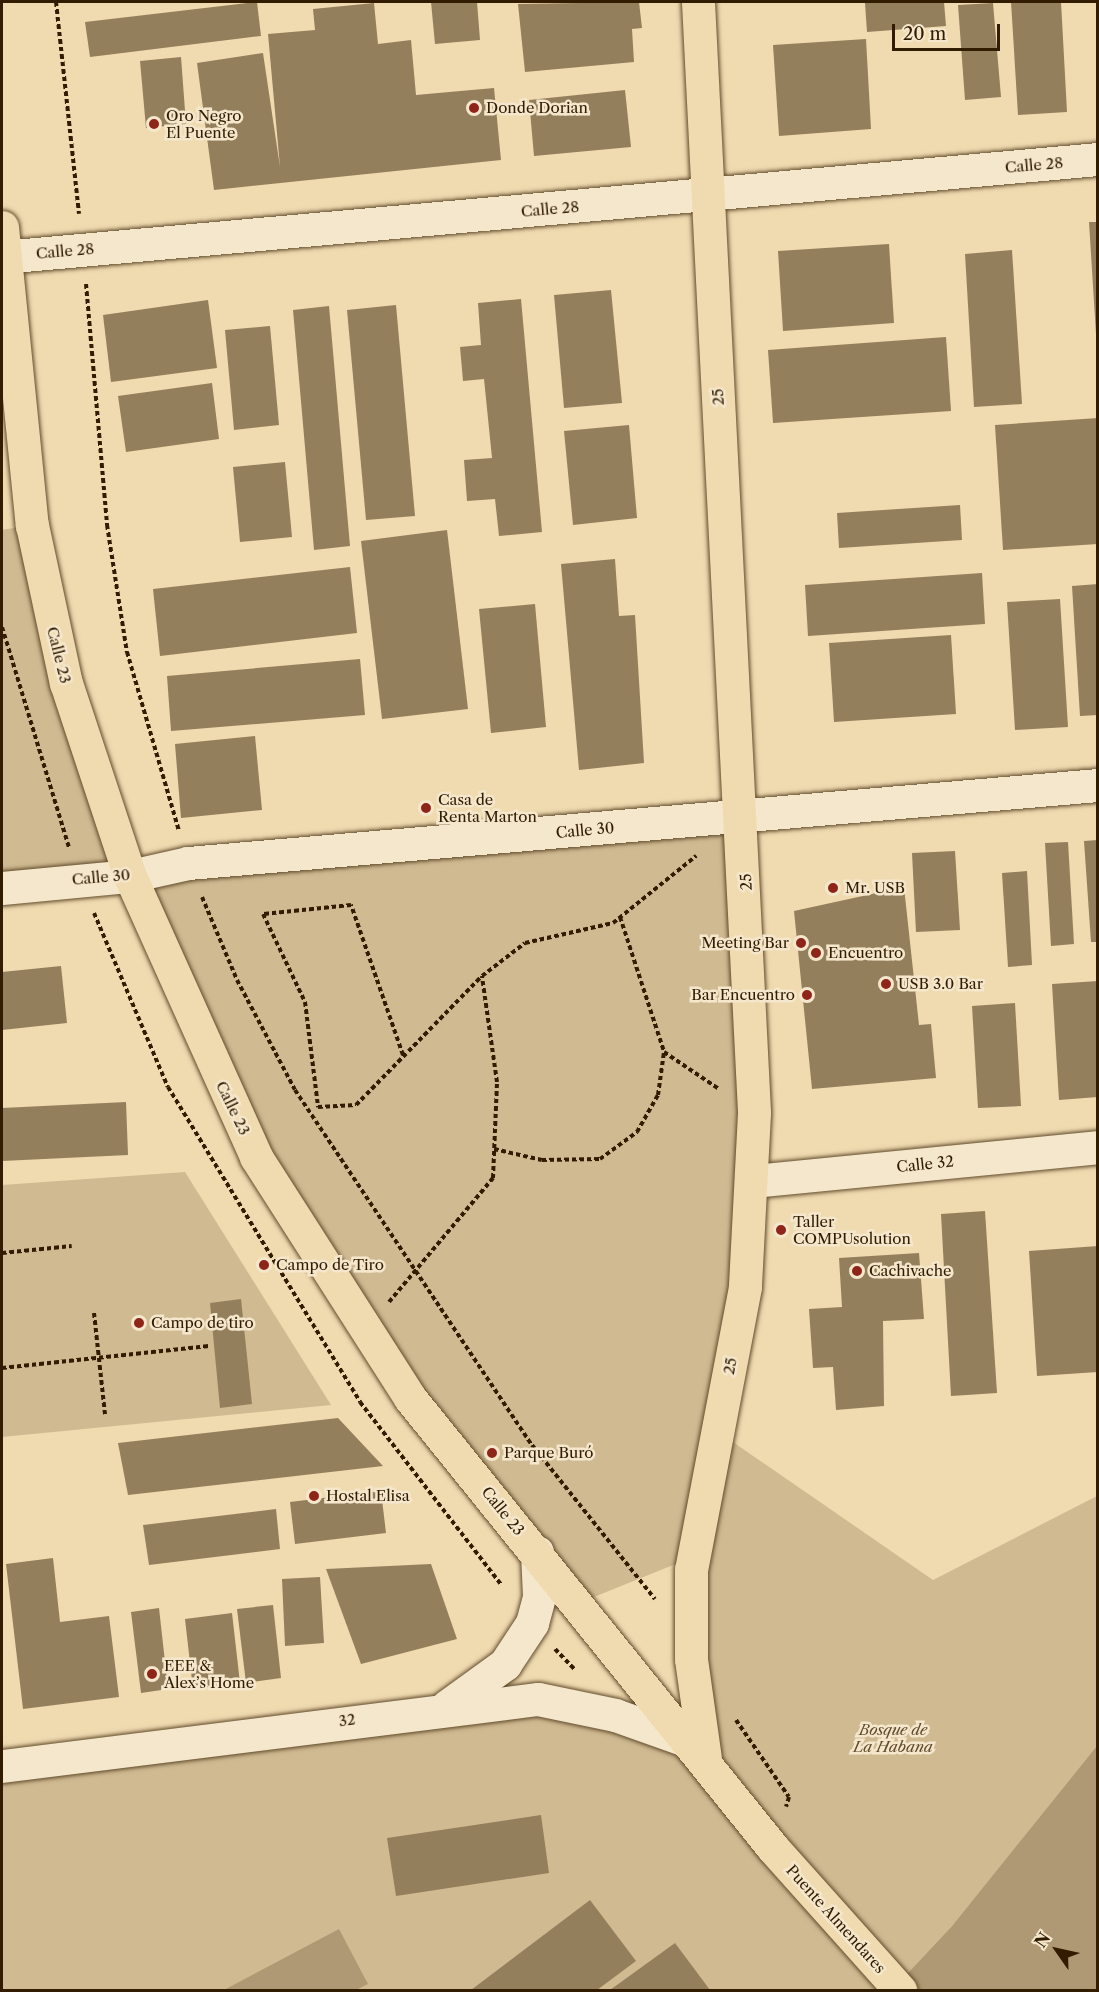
<!DOCTYPE html>
<meta charset="utf-8">
<style>
body{margin:0}
#map{position:relative;width:1099px;height:1992px;overflow:hidden;background:#f0dab0;font-family:"Libre Caslon Text",serif}
div>[style]{position:absolute}
[style*='--x']{left:calc(var(--x)*1px);top:calc(var(--y)*1px);width:calc(var(--w)*1px);rotate:calc(var(--a)*1deg)}
.green>*{inset:0;background:#d0ba92}
.water>*{inset:0;background:#af9974}
.building>*{inset:0;background:#947f5c}
.path>*{height:4px;margin-top:-2px;transform-origin:0;background:repeating-linear-gradient(90deg,#311c00 0 4.5px,transparent 0 7.5px)}
.roads{filter:drop-shadow(0 0 2px #614c2c) drop-shadow(0 0 2px #614c2c)}
.minor>*{height:33px;margin:-16.5px;padding:0 16.5px;transform-origin:16.5px;border-radius:16.5px;background:#f5e7cc}
.major>*{height:33px;margin:-16.5px;padding:0 16.5px;transform-origin:16.5px;border-radius:16.5px;background:#f0dab0}
.dots>*{width:16px;height:16px;translate:-50% -50%;box-sizing:border-box;border:3px solid #f5e7cc;border-radius:50%}
span{translate:-50% -50%;white-space:nowrap;text-align:center;line-height:1.15;-webkit-text-stroke:5px #f5e7cc;paint-order:stroke}
.poi-label{font-size:15px;color:#311c00}
.left{translate:0 -50%;text-align:left}
.right{translate:-100% -50%;text-align:right}
.street-label{font-size:15px;color:#311c00}
.park-label{font-size:15px;color:#614b2c;font-style:italic}
.frame{position:absolute;inset:0;border:3px solid #311c00;pointer-events:none}
.north{position:absolute;left:1027px;top:1920px;width:60px;height:60px;-webkit-text-stroke:4px #f5e7cc;paint-order:stroke;rotate:304deg;font-size:16px;font-weight:700;line-height:24px;text-align:center;color:#311c00}
.north::after{content:'';display:block;margin:auto;width:21px;height:27px;background:#311c00;clip-path:polygon(50% 0,100% 100%,50% 72%,0 100%)}
.scale{position:absolute;left:892px;top:24px;width:108px;height:27px;box-sizing:border-box;border:3px solid #311c00;border-top:0;padding-left:8px;font-size:18px;line-height:21px;white-space:nowrap;color:#311c00;-webkit-text-stroke:4px #f5e7cc;paint-order:stroke}
</style>
<div id="map">
<div class="green">
<div style="clip-path:polygon(32px 525px,130px 875px,743px 817px,754px 1113px,717px 1431px,933px 1580px,1097px 1496px,1098px 1746px,952px 1926px,892px 1990px,2px 1990px,2px 1777px,506px 1701px,688px 1741px,693px 1557px,579px 1603px,288px 1211px,130px 876px,2px 888px,2px 530px)"></div>
<div style="clip-path:polygon(185px 1172px,331px 1405px,2px 1437px,2px 1185px)"></div>
</div>
<div class="water">
<div style="clip-path:polygon(1097px 1746px,1097px 1990px,892px 1990px,952px 1926px)"></div>
<div style="clip-path:polygon(339px 1929px,368px 1984px,356px 1990px,224px 1990px)"></div>
</div>
<div class="building">
<div style="clip-path:polygon(257px 2px,261px 36px,90px 57px,85px 22px)"></div>
<div style="clip-path:polygon(431px 2px,477px 2px,480px 40px,435px 44px)"></div>
<div style="clip-path:polygon(639px 2px,642px 28px,632px 29px,634px 62px,525px 72px,518px 4px)"></div>
<div style="clip-path:polygon(944px 2px,946px 26px,867px 32px,865px 3px)"></div>
<div style="clip-path:polygon(1011px 2px,1061px 2px,1067px 112px,1018px 115px)"></div>
<div style="clip-path:polygon(374px 3px,378px 44px,411px 40px,416px 95px,494px 88px,501px 160px,214px 190px,197px 63px,263px 53px,280px 167px,268px 34px,315px 30px,313px 9px)"></div>
<div style="clip-path:polygon(993px 3px,1001px 97px,965px 100px,958px 5px)"></div>
<div style="clip-path:polygon(866px 39px,871px 129px,779px 136px,773px 45px)"></div>
<div style="clip-path:polygon(181px 57px,186px 124px,146px 128px,140px 61px)"></div>
<div style="clip-path:polygon(625px 90px,631px 147px,534px 156px,529px 100px)"></div>
<div style="clip-path:polygon(1089px 222px,1098px 222px,1098px 334px,1096px 334px)"></div>
<div style="clip-path:polygon(889px 244px,894px 323px,783px 331px,778px 251px)"></div>
<div style="clip-path:polygon(1012px 250px,1022px 404px,974px 407px,965px 254px)"></div>
<div style="clip-path:polygon(611px 290px,622px 403px,564px 408px,554px 295px)"></div>
<div style="clip-path:polygon(521px 299px,542px 532px,499px 536px,495px 499px,467px 501px,464px 460px,492px 458px,484px 379px,463px 381px,460px 347px,481px 345px,478px 303px)"></div>
<div style="clip-path:polygon(208px 300px,217px 368px,111px 382px,103px 315px)"></div>
<div style="clip-path:polygon(396px 305px,415px 516px,366px 520px,347px 310px)"></div>
<div style="clip-path:polygon(329px 306px,350px 546px,314px 550px,293px 310px)"></div>
<div style="clip-path:polygon(270px 326px,279px 425px,234px 430px,225px 330px)"></div>
<div style="clip-path:polygon(946px 337px,951px 411px,773px 423px,768px 350px)"></div>
<div style="clip-path:polygon(212px 383px,219px 439px,126px 452px,118px 396px)"></div>
<div style="clip-path:polygon(1098px 418px,1098px 544px,1003px 550px,995px 425px)"></div>
<div style="clip-path:polygon(629px 425px,637px 518px,573px 525px,564px 431px)"></div>
<div style="clip-path:polygon(285px 462px,292px 537px,240px 542px,233px 467px)"></div>
<div style="clip-path:polygon(960px 505px,962px 540px,839px 548px,837px 513px)"></div>
<div style="clip-path:polygon(447px 530px,468px 709px,382px 719px,361px 541px)"></div>
<div style="clip-path:polygon(615px 559px,619px 616px,635px 615px,644px 763px,579px 770px,561px 564px)"></div>
<div style="clip-path:polygon(350px 567px,357px 633px,160px 656px,153px 589px)"></div>
<div style="clip-path:polygon(982px 573px,985px 624px,808px 636px,805px 585px)"></div>
<div style="clip-path:polygon(1098px 584px,1098px 715px,1080px 716px,1072px 586px)"></div>
<div style="clip-path:polygon(1060px 599px,1068px 727px,1015px 730px,1007px 602px)"></div>
<div style="clip-path:polygon(535px 604px,546px 727px,491px 733px,479px 609px)"></div>
<div style="clip-path:polygon(951px 635px,956px 714px,834px 722px,829px 643px)"></div>
<div style="clip-path:polygon(360px 659px,365px 715px,171px 731px,167px 676px)"></div>
<div style="clip-path:polygon(255px 736px,262px 810px,181px 818px,175px 744px)"></div>
<div style="clip-path:polygon(1098px 840px,1098px 942px,1091px 942px,1084px 841px)"></div>
<div style="clip-path:polygon(1068px 842px,1074px 944px,1051px 946px,1045px 843px)"></div>
<div style="clip-path:polygon(955px 851px,960px 930px,916px 932px,912px 853px)"></div>
<div style="clip-path:polygon(1027px 871px,1032px 965px,1008px 967px,1002px 873px)"></div>
<div style="clip-path:polygon(904px 887px,919px 1025px,931px 1024px,936px 1078px,812px 1089px,794px 911px)"></div>
<div style="clip-path:polygon(61px 966px,67px 1023px,2px 1030px,2px 972px)"></div>
<div style="clip-path:polygon(1098px 981px,1098px 1097px,1059px 1100px,1052px 984px)"></div>
<div style="clip-path:polygon(1015px 1003px,1021px 1106px,978px 1108px,972px 1006px)"></div>
<div style="clip-path:polygon(126px 1102px,128px 1155px,2px 1161px,2px 1108px)"></div>
<div style="clip-path:polygon(985px 1211px,997px 1393px,951px 1396px,941px 1214px)"></div>
<div style="clip-path:polygon(1098px 1246px,1098px 1372px,1037px 1376px,1029px 1251px)"></div>
<div style="clip-path:polygon(919px 1253px,924px 1319px,883px 1321px,884px 1406px,836px 1410px,833px 1367px,813px 1368px,809px 1309px,842px 1307px,839px 1258px)"></div>
<div style="clip-path:polygon(241px 1299px,252px 1404px,220px 1408px,210px 1303px)"></div>
<div style="clip-path:polygon(338px 1418px,383px 1466px,128px 1495px,118px 1443px)"></div>
<div style="clip-path:polygon(381px 1491px,386px 1533px,295px 1544px,290px 1502px)"></div>
<div style="clip-path:polygon(276px 1509px,280px 1549px,149px 1565px,143px 1525px)"></div>
<div style="clip-path:polygon(53px 1558px,60px 1622px,109px 1616px,119px 1697px,23px 1709px,6px 1564px)"></div>
<div style="clip-path:polygon(431px 1564px,457px 1639px,361px 1664px,326px 1569px)"></div>
<div style="clip-path:polygon(320px 1577px,324px 1643px,285px 1646px,282px 1579px)"></div>
<div style="clip-path:polygon(273px 1605px,281px 1678px,246px 1683px,237px 1609px)"></div>
<div style="clip-path:polygon(159px 1608px,168px 1689px,141px 1693px,131px 1612px)"></div>
<div style="clip-path:polygon(232px 1613px,240px 1683px,193px 1689px,185px 1619px)"></div>
<div style="clip-path:polygon(541px 1815px,549px 1873px,396px 1896px,387px 1838px)"></div>
<div style="clip-path:polygon(590px 1900px,636px 1961px,597px 1990px,471px 1990px)"></div>
<div style="clip-path:polygon(675px 1943px,710px 1990px,610px 1990px)"></div>
</div>
<div class="path">
<div style="--x:56;--y:2;--w:213;--a:83.8"></div>
<div style="--x:86;--y:284;--w:242;--a:85"></div>
<div style="--x:107;--y:525;--w:129;--a:81.1"></div>
<div style="--x:127;--y:652;--w:186;--a:73.8"></div>
<div style="--x:2;--y:627;--w:230;--a:73.1"></div>
<div style="--x:202;--y:897;--w:90;--a:67.1"></div>
<div style="--x:237;--y:980;--w:124;--a:62.2"></div>
<div style="--x:295;--y:1090;--w:427;--a:56.3"></div>
<div style="--x:532;--y:1445;--w:197;--a:51.4"></div>
<div style="--x:94;--y:913;--w:189;--a:67"></div>
<div style="--x:168;--y:1087;--w:369;--a:58.6"></div>
<div style="--x:360;--y:1402;--w:232;--a:52.3"></div>
<div style="--x:620;--y:917;--w:142;--a:71.9"></div>
<div style="--x:403;--y:1055;--w:159;--a:-109.1"></div>
<div style="--x:351;--y:905;--w:88;--a:174.2"></div>
<div style="--x:263;--y:914;--w:98;--a:64.5"></div>
<div style="--x:305;--y:1002;--w:106;--a:82.9"></div>
<div style="--x:318;--y:1107;--w:38;--a:-3"></div>
<div style="--x:356;--y:1105;--w:179;--a:-45.7"></div>
<div style="--x:494;--y:1149;--w:49;--a:12.9"></div>
<div style="--x:542;--y:1160;--w:58;--a:-1"></div>
<div style="--x:600;--y:1159;--w:46;--a:-36.1"></div>
<div style="--x:637;--y:1132;--w:43;--a:-60.4"></div>
<div style="--x:658;--y:1095;--w:43;--a:-82.1"></div>
<div style="--x:664;--y:1052;--w:66;--a:33.9"></div>
<div style="--x:2;--y:1253;--w:70;--a:-5.7"></div>
<div style="--x:389;--y:1302;--w:162;--a:-50"></div>
<div style="--x:493;--y:1178;--w:96;--a:-87.6"></div>
<div style="--x:497;--y:1082;--w:107;--a:-98.1"></div>
<div style="--x:482;--y:976;--w:54;--a:-37.5"></div>
<div style="--x:525;--y:943;--w:90;--a:-12.8"></div>
<div style="--x:613;--y:923;--w:107;--a:-38.9"></div>
<div style="--x:94;--y:1313;--w:102;--a:83.8"></div>
<div style="--x:2;--y:1368;--w:208;--a:-6.1"></div>
<div style="--x:555;--y:1649;--w:29;--a:46"></div>
<div style="--x:736;--y:1720;--w:93;--a:55.5"></div>
<div style="--x:789;--y:1797;--w:10;--a:107"></div>
</div>
<div class="roads">
<div class="minor">
<div style="--x:2;--y:257;--w:1100;--a:-5.11"></div>
<div style="--x:2;--y:888;--w:129;--a:-5.4"></div>
<div style="--x:130;--y:876;--w:59;--a:-12.6"></div>
<div style="--x:188;--y:863;--w:913;--a:-4.9"></div>
<div style="--x:753;--y:1181;--w:347;--a:-5.6"></div>
<div style="--x:447;--y:1706;--w:72;--a:-35.9"></div>
<div style="--x:505;--y:1664;--w:49;--a:-56.6"></div>
<div style="--x:532;--y:1623;--w:28;--a:-75"></div>
<div style="--x:539;--y:1596;--w:44;--a:-92.6"></div>
<div style="--x:2;--y:1766;--w:540;--a:-7.13"></div>
<div style="--x:538;--y:1699;--w:79;--a:11.7"></div>
<div style="--x:615;--y:1715;--w:77;--a:19.6"></div>
</div>
<div class="major">
<div style="--x:698;--y:2;--w:1112;--a:87.11"></div>
<div style="--x:754;--y:1113;--w:174;--a:93"></div>
<div style="--x:745;--y:1287;--w:287;--a:100.8"></div>
<div style="--x:691;--y:1569;--w:90;--a:90"></div>
<div style="--x:691;--y:1659;--w:100;--a:82"></div>
<div style="--x:2;--y:227;--w:300;--a:84.3"></div>
<div style="--x:32;--y:525;--w:162;--a:77.9"></div>
<div style="--x:66;--y:683;--w:203;--a:71.7"></div>
<div style="--x:130;--y:876;--w:308;--a:65.8"></div>
<div style="--x:256;--y:1157;--w:286;--a:57.4"></div>
<div style="--x:410;--y:1398;--w:578;--a:51.11"></div>
<div style="--x:773;--y:1848;--w:191;--a:48.2"></div>
</div>
</div>
<div class="dots">
<div style="left:474px;top:108px;background:#8f2418"></div>
<div style="left:154px;top:124px;background:#8f2418"></div>
<div style="left:426px;top:808px;background:#8f2418"></div>
<div style="left:833px;top:888px;background:#8f2418"></div>
<div style="left:801px;top:943px;background:#8f2418"></div>
<div style="left:816px;top:953px;background:#8f2418"></div>
<div style="left:886px;top:984px;background:#8f2418"></div>
<div style="left:807px;top:995px;background:#8f2418"></div>
<div style="left:781px;top:1230px;background:#8f2418"></div>
<div style="left:264px;top:1265px;background:#8f2418"></div>
<div style="left:857px;top:1271px;background:#8f2418"></div>
<div style="left:139px;top:1323px;background:#8f2418"></div>
<div style="left:492px;top:1453px;background:#8f2418"></div>
<div style="left:314px;top:1496px;background:#8f2418"></div>
<div style="left:152px;top:1674px;background:#8f2418"></div>
</div>
<div class="poi-label">
<span class="left" style="left:486px;top:108px">Donde Dorian</span>
<span class="left" style="left:166px;top:124px">Oro Negro<br>El Puente</span>
<span class="left" style="left:438px;top:808px">Casa de<br>Renta Marton</span>
<span class="left" style="left:845px;top:888px">Mr. USB</span>
<span class="right" style="left:789px;top:943px">Meeting Bar</span>
<span class="left" style="left:828px;top:953px">Encuentro</span>
<span class="left" style="left:898px;top:984px">USB 3.0 Bar</span>
<span class="right" style="left:795px;top:995px">Bar Encuentro</span>
<span class="left" style="left:793px;top:1230px">Taller<br>COMPUsolution</span>
<span class="left" style="left:276px;top:1265px">Campo de Tiro</span>
<span class="left" style="left:869px;top:1271px">Cachivache</span>
<span class="left" style="left:151px;top:1323px">Campo de tiro</span>
<span class="left" style="left:504px;top:1453px">Parque Buró</span>
<span class="left" style="left:326px;top:1496px">Hostal Elisa</span>
<span class="left" style="left:164px;top:1674px">EEE &amp;<br>Alex’s Home</span>
</div>
<div class="street-label">
<span style="left:1034px;top:165px;rotate:-5deg">Calle 28</span>
<span style="left:550px;top:209px;rotate:-5deg">Calle 28</span>
<span style="left:65px;top:251px;rotate:-5deg">Calle 28</span>
<span style="left:718px;top:397px;rotate:-93deg">25</span>
<span style="left:59px;top:655px;rotate:76deg">Calle 23</span>
<span style="left:585px;top:830px;rotate:-5deg">Calle 30</span>
<span style="left:101px;top:877px;rotate:-5deg">Calle 30</span>
<span style="left:746px;top:882px;rotate:-92deg">25</span>
<span style="left:233px;top:1108px;rotate:64deg">Calle 23</span>
<span style="left:925px;top:1164px;rotate:-6deg">Calle 32</span>
<span style="left:730px;top:1366px;rotate:-79deg">25</span>
<span style="left:503px;top:1511px;rotate:51deg">Calle 23</span>
<span style="left:347px;top:1720px;rotate:-8deg">32</span>
<span style="left:836px;top:1919px;rotate:48deg">Puente Almendares</span>
</div>
<div class="park-label">
<span style="left:893px;top:1738px">Bosque de<br>La Habana</span>
</div>
<div class="frame"></div>
<div class="north">N</div>
<div class="scale">20 m</div>
</div>
